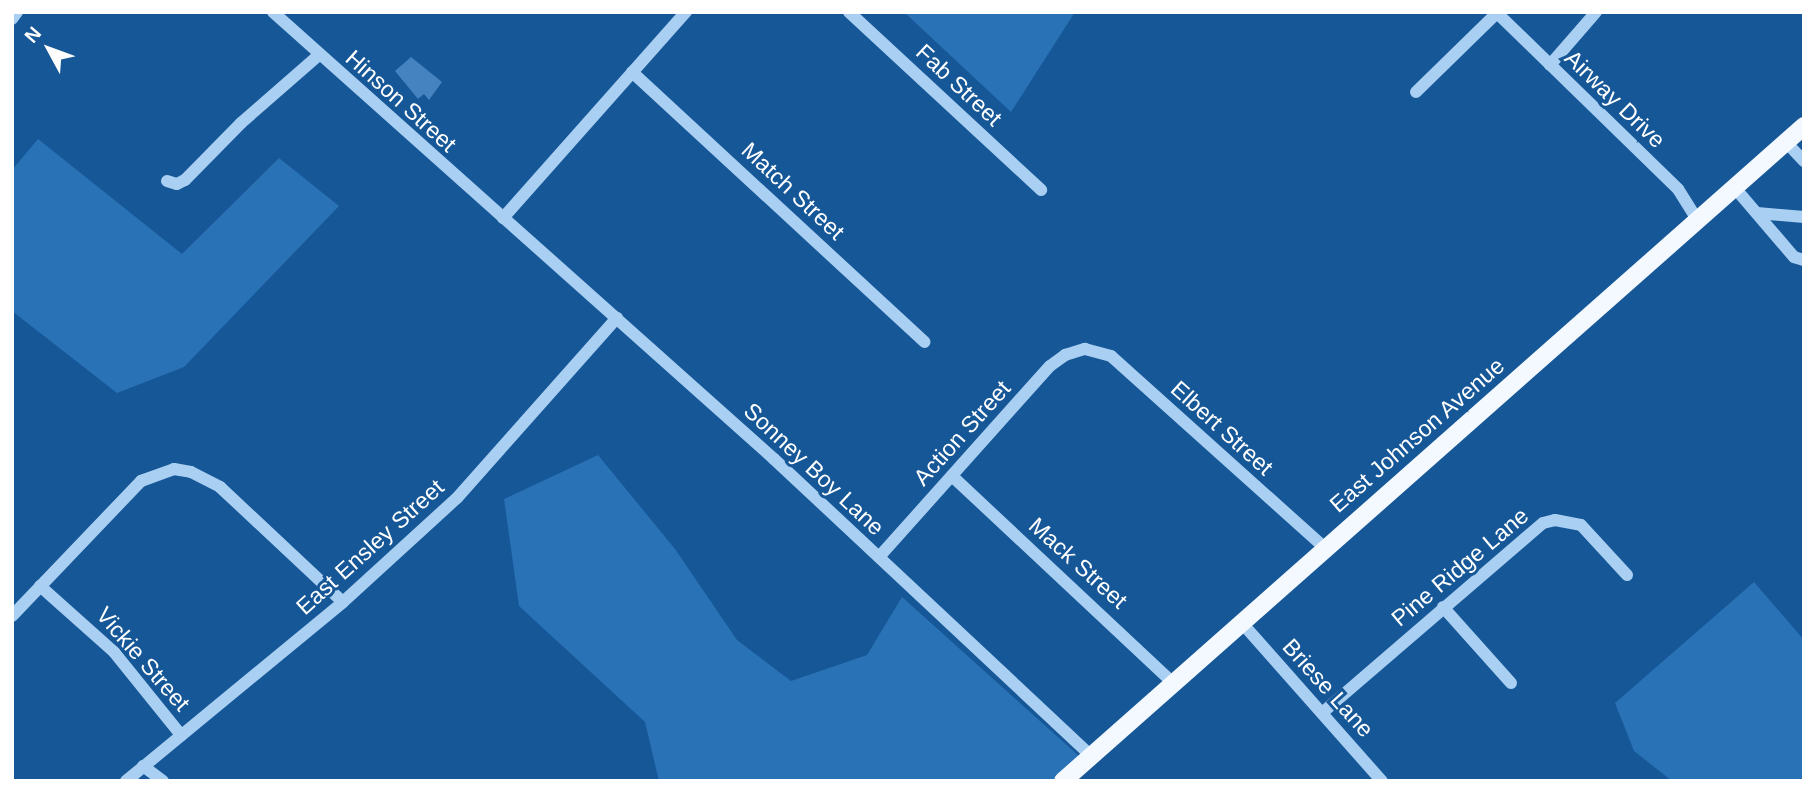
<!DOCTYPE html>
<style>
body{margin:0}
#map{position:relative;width:1816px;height:793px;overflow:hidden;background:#165797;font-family:Arial,sans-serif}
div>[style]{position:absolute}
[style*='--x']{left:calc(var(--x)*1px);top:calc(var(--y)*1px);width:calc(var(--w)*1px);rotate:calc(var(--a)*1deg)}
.green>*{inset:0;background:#2972b6}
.building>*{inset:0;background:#4483c0}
.minor>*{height:12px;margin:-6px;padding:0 6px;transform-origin:6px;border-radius:6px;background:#a9cff2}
.major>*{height:18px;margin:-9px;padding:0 9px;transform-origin:9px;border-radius:9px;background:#f3f9ff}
span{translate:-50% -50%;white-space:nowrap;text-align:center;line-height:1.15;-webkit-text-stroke:6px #165797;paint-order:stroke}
.street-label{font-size:23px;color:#fff}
.frame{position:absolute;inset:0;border:14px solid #fff;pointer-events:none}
.north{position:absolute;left:14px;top:14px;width:70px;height:70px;-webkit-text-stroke:5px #165797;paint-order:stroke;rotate:311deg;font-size:19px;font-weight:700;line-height:28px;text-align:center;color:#fff}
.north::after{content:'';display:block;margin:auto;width:24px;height:32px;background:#fff;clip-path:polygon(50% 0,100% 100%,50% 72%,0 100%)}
</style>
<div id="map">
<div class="green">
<div style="clip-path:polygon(904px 12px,1075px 12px,1011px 112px)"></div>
<div style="clip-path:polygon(38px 139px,182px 254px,279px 158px,339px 206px,184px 367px,117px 393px,12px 311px,12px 170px)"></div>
<div style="clip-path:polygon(598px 455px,675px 549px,737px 640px,791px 681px,867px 655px,902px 597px,1079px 756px,1051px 781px,659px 781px,645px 722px,519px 606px,504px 499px)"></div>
<div style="clip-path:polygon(1754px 582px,1804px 640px,1804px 781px,1672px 781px,1634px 751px,1615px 703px)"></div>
</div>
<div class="building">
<div style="clip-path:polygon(411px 57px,442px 82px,429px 100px,424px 94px,418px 99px,395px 71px)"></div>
</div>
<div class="minor">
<div style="--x:273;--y:12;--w:671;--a:41.74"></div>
<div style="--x:774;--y:459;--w:434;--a:43.1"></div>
<div style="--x:849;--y:12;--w:262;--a:42.8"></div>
<div style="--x:1496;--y:12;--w:254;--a:44.2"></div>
<div style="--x:1678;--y:189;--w:38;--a:58"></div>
<div style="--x:12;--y:19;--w:9;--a:-54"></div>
<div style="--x:1550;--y:65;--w:70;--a:-49"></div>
<div style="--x:632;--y:72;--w:398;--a:42.7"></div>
<div style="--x:1416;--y:92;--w:113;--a:-44.3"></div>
<div style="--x:1786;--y:142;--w:26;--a:47"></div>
<div style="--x:167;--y:181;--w:10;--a:17"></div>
<div style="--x:177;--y:184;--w:9;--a:-27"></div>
<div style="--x:185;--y:180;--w:80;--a:-45.5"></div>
<div style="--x:241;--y:123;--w:103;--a:-41.1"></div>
<div style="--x:1735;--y:188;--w:91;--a:49.5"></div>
<div style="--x:1794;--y:257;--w:10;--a:17"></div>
<div style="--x:1757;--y:213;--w:47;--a:4.9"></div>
<div style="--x:503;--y:218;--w:276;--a:-48.4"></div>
<div style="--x:952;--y:476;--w:303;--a:43.1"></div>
<div style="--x:879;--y:557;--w:256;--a:-48.2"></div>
<div style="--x:1050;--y:366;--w:19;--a:-36"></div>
<div style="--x:1065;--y:355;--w:21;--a:-17"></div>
<div style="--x:1085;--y:349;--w:27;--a:15"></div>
<div style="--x:1111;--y:356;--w:289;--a:41.9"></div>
<div style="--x:40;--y:586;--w:99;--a:41.7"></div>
<div style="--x:114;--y:652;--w:107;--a:51.1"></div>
<div style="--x:1443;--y:607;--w:102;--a:48.2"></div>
<div style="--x:12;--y:616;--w:187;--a:-46.3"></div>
<div style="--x:141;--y:481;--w:35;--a:-20"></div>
<div style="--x:174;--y:469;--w:17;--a:10"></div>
<div style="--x:191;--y:472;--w:33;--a:27"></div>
<div style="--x:220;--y:487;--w:168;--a:43.1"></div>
<div style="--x:1242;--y:623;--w:211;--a:48.5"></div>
<div style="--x:1322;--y:713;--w:291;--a:-40.7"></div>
<div style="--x:1543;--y:523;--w:12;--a:-14"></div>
<div style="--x:1555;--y:520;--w:26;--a:11"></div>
<div style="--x:1581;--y:525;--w:68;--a:47.4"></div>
<div style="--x:143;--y:766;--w:25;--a:37"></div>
<div style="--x:126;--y:781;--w:281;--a:-39.5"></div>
<div style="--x:343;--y:602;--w:154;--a:-42.4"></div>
<div style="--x:457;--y:498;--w:241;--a:-48.4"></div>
</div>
<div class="major">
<div style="--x:1063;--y:781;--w:989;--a:-41.47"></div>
</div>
<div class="street-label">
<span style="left:959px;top:85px;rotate:43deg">Fab Street</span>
<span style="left:1615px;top:99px;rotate:44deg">Airway Drive</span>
<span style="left:401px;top:101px;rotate:42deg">Hinson Street</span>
<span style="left:793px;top:191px;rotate:43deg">Match Street</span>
<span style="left:1222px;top:428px;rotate:42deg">Elbert Street</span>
<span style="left:962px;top:433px;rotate:-48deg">Action Street</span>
<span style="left:1417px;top:435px;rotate:-41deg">East Johnson Avenue</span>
<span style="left:814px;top:469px;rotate:43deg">Sonney Boy Lane</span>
<span style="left:370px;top:547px;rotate:-42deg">East Ensley Street</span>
<span style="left:1078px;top:563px;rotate:42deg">Mack Street</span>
<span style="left:1460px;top:567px;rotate:-40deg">Pine Ridge Lane</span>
<span style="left:143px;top:659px;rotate:49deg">Vickie Street</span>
<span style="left:1328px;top:688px;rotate:48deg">Briese Lane</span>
</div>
<div class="frame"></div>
<div class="north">N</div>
</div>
